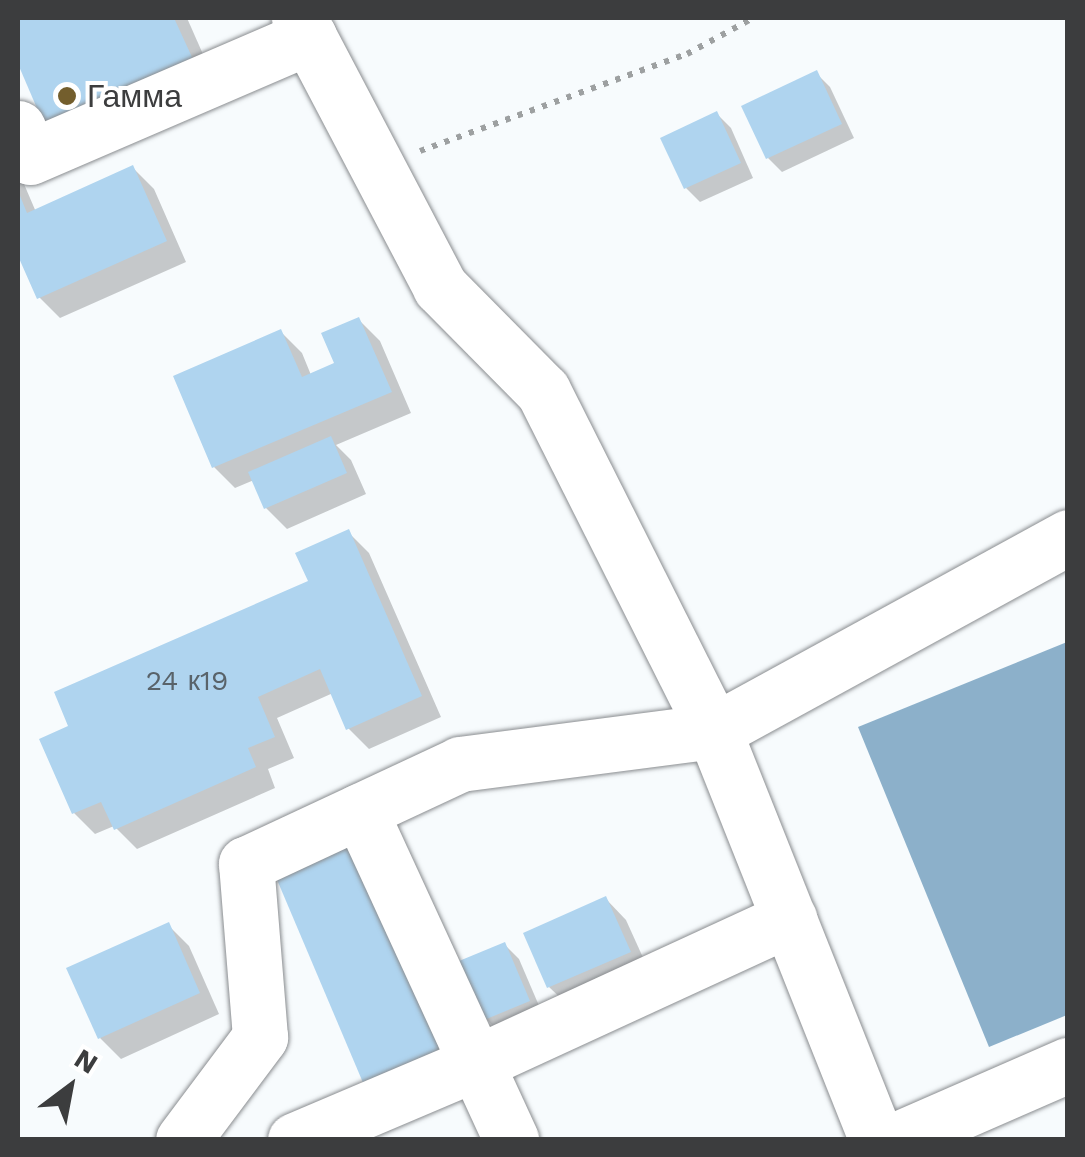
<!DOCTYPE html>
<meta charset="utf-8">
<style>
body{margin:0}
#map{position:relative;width:1085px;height:1157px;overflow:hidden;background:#f7fbfd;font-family:"Work Sans",sans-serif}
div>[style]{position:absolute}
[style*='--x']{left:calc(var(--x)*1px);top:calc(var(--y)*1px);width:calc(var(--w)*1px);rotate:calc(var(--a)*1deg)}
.water>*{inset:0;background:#8cb0ca}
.shadow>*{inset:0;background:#0003}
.building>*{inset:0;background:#afd4ef}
.path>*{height:6px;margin-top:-3px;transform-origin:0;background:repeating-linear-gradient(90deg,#9da0a1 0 5px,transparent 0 13px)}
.roads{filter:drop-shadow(0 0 2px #8a8d90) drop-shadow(0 0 2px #8a8d90)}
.minor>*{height:55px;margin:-27.5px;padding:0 27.5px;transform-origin:27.5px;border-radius:27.5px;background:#fff}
.dots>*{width:28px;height:28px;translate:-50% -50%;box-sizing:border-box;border:5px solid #fff;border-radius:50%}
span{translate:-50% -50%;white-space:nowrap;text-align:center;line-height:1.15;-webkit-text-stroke:8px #fff;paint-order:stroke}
.number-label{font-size:28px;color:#59636a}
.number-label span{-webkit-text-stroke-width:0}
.poi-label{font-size:32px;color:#3c3d3e}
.left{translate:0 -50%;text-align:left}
.frame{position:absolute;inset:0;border:20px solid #3c3d3e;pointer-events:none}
.north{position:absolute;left:20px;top:1037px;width:100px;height:100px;-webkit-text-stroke:8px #fff;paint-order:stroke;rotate:32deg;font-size:28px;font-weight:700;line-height:40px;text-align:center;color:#3c3d3e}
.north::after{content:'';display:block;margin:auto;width:35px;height:45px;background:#3c3d3e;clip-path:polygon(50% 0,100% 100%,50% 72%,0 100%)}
</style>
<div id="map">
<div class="water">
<div style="clip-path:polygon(1067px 642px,1067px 1015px,989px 1047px,858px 727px)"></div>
</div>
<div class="shadow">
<div style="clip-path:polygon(18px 18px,187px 18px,221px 95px,50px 132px,18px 58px)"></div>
<div style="clip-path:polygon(816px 73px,830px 87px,854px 138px,782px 172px,768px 158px)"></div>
<div style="clip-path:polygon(717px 114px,731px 128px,753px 178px,700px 202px,686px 188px)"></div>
<div style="clip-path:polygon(133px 168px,154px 189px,186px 262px,60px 318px,39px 297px,18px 250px,18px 170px,36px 212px)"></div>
<div style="clip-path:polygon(359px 320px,380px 341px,411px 413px,336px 445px,351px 460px,366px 494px,287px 529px,266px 508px,254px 480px,235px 488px,214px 467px,281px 332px,302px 353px,311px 375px,337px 365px)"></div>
<div style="clip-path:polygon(348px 532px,369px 553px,441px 717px,369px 749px,348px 728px,333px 693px,277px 718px,294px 758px,268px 769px,275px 788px,137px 849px,114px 826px,95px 834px,74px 813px,72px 727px,311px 582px)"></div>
<div style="clip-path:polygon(606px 899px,626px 920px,650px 973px,570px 1007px,549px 987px)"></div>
<div style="clip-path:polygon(168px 925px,189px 946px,219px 1014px,121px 1059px,100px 1038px)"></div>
<div style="clip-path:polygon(505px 945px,519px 959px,543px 1015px,500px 1033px,486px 1019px)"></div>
</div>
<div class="building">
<div style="clip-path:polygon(18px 18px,174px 18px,197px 68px,48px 134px,18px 64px)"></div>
<div style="clip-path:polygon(817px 70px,842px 124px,766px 159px,741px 106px)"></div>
<div style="clip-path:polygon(717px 111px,741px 163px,684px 189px,660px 138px)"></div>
<div style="clip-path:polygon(133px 165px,167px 241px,37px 299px,18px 256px,18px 191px,27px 213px)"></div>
<div style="clip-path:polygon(359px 317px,392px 392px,212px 468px,173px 376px,281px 329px,302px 377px,334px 363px,321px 333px)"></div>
<div style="clip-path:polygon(331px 436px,347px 473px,264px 509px,248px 472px)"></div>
<div style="clip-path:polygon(349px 529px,422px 696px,346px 730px,320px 669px,258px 697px,275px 737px,248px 748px,256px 767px,114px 830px,101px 802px,72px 814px,39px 739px,68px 726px,54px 692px,308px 581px,295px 553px)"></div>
<div style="clip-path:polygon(356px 841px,444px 1051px,364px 1085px,275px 875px)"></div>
<div style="clip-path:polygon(606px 896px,631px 952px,547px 988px,523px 933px)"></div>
<div style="clip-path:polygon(169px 922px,200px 993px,98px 1039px,66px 968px)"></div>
<div style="clip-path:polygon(505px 942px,530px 1001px,484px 1020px,459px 961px)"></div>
</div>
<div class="path">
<div style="--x:420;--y:151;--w:284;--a:-20"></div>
<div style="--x:687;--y:54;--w:75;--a:-28.6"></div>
</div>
<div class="roads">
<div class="minor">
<div style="--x:299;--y:18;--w:304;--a:62.3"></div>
<div style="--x:440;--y:287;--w:146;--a:45.3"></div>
<div style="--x:543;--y:391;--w:381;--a:63.3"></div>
<div style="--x:714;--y:731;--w:440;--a:68.3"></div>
<div style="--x:18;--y:128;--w:31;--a:68"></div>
<div style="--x:30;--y:157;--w:304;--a:-23.3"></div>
<div style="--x:360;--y:811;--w:362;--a:65.3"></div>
<div style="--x:183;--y:1140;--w:129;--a:-53.2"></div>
<div style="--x:260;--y:1037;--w:174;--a:-94.6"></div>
<div style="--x:246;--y:864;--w:236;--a:-25"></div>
<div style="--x:460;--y:764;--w:256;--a:-7.4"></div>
<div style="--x:714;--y:731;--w:404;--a:-28.7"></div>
<div style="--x:295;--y:1140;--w:197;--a:-23"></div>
<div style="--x:476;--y:1063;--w:345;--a:-24.7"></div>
<div style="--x:896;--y:1140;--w:188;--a:-23.6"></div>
</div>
</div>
<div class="dots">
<div style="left:67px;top:96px;background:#735e2d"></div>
</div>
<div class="number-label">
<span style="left:187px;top:681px">24 к19</span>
</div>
<div class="poi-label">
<span class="left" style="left:87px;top:96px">Гамма</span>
</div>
<div class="frame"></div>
<div class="north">N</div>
</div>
